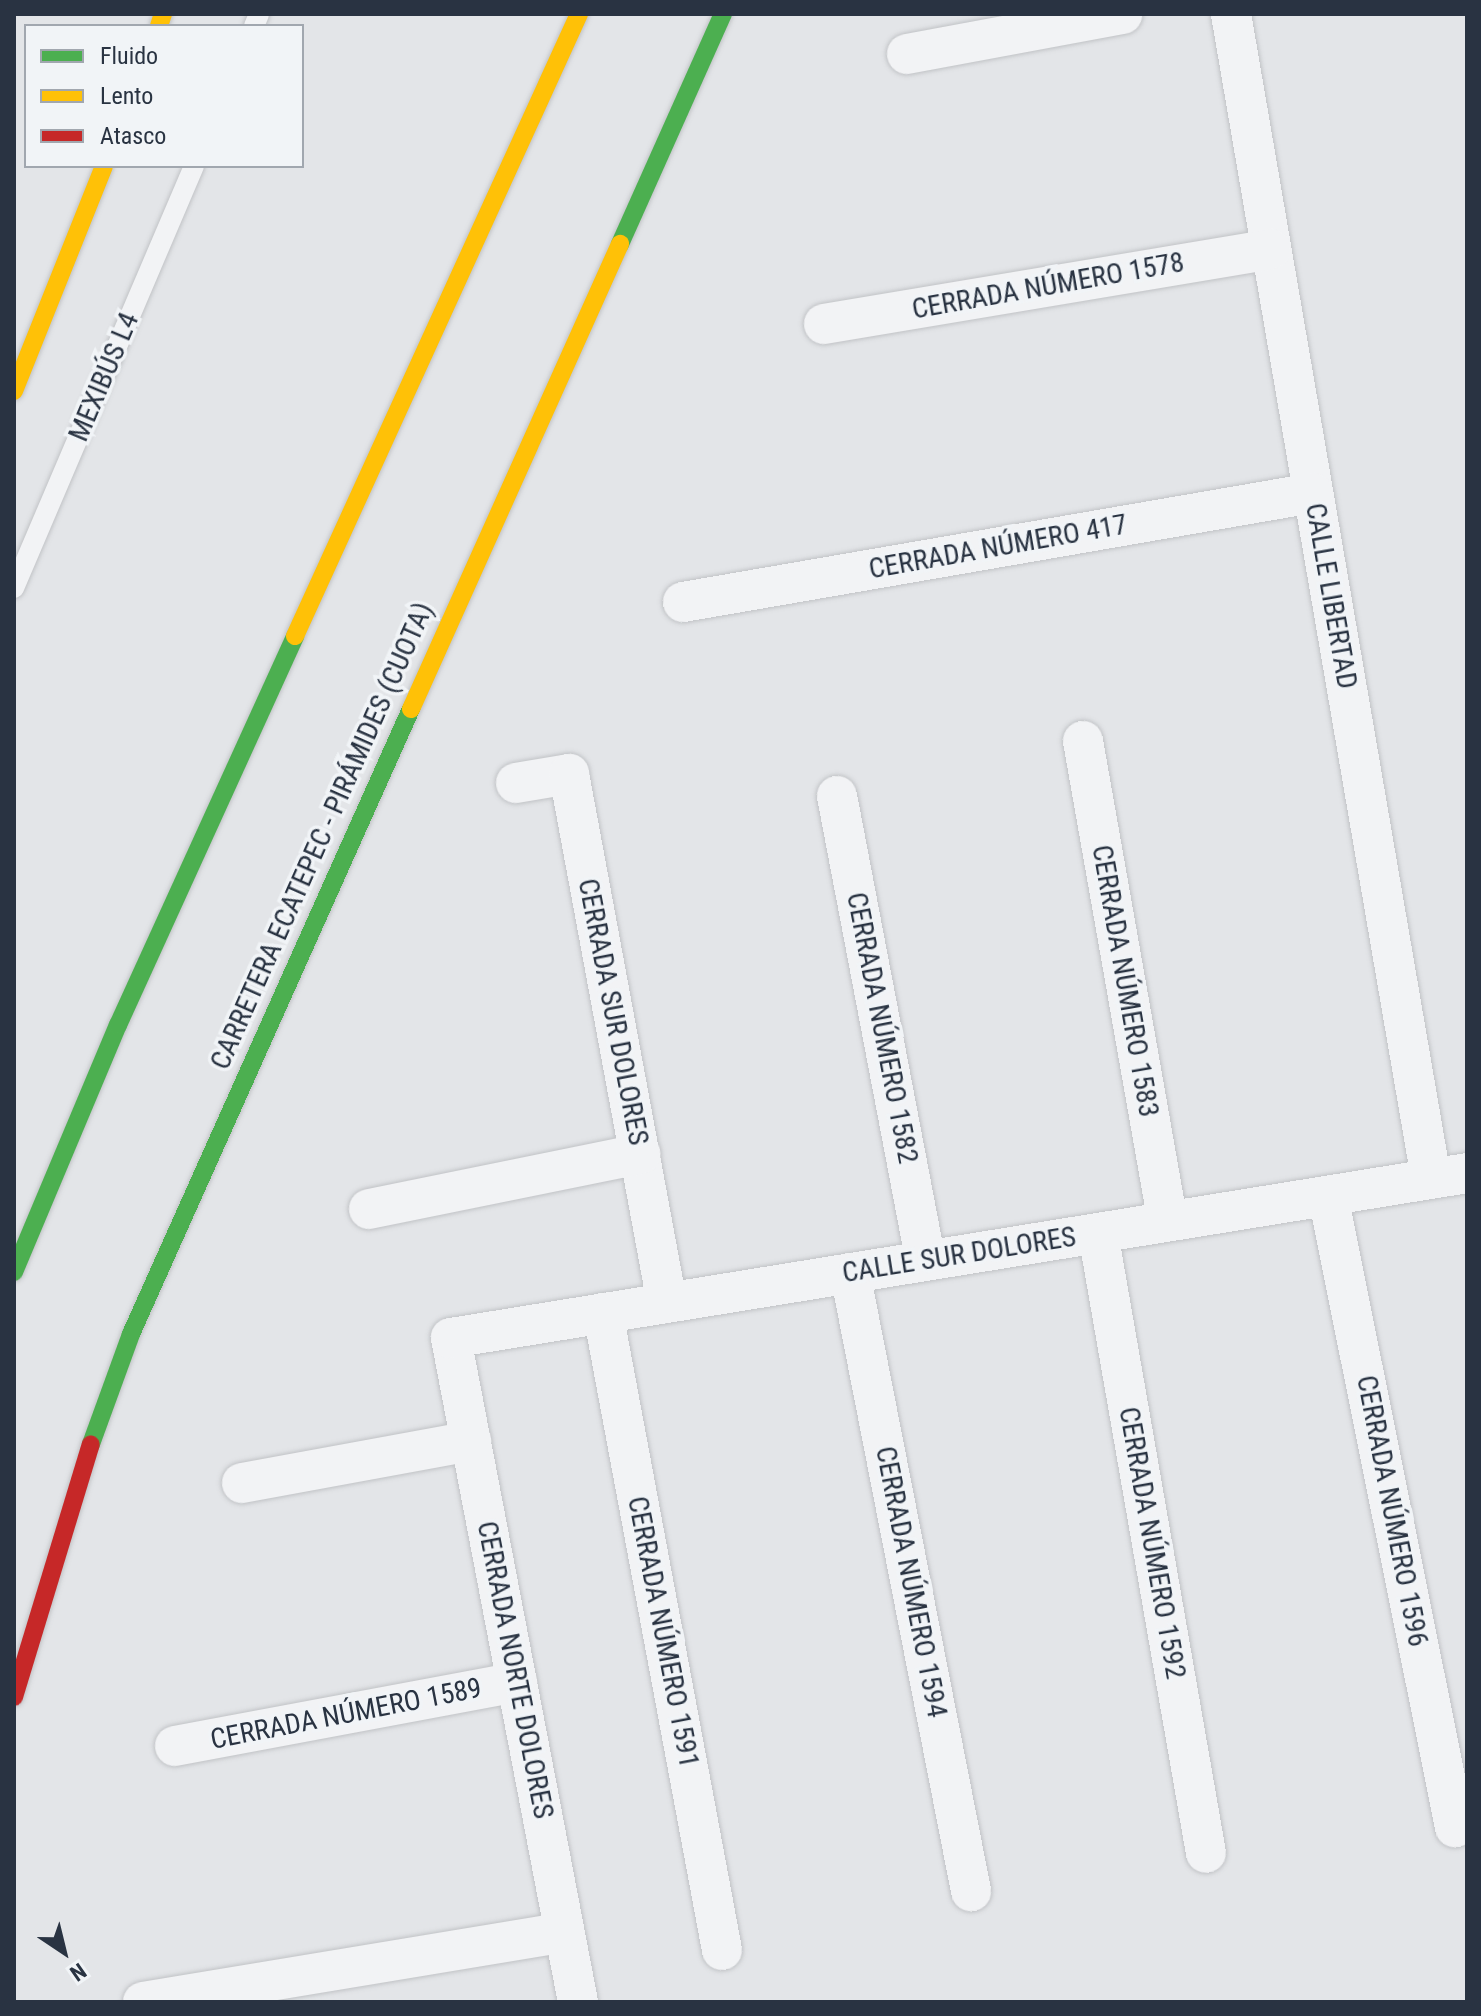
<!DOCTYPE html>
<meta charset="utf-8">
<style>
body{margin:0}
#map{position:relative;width:1481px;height:2016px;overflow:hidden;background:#e3e5e8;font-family:"Roboto Condensed",sans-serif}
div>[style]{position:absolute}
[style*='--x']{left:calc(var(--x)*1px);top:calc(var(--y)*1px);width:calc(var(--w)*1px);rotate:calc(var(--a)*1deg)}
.roads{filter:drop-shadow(0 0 2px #c1c3c6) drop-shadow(0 0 2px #c1c3c6)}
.lane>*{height:20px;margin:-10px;padding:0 10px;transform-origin:10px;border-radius:10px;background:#f2f3f5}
.street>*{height:40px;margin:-20px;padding:0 20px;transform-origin:20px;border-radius:20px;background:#f2f3f5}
.fast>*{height:18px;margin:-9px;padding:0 9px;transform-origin:9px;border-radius:9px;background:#4caf50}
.slow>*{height:18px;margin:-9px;padding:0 9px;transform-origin:9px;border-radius:9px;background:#ffc107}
.jam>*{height:18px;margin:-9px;padding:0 9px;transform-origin:9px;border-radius:9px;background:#c62828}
span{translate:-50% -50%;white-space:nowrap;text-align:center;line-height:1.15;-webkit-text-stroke:7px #f1f4f7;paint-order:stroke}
.street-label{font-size:28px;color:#293342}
.frame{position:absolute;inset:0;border:16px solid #293342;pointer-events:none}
.legend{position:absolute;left:24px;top:24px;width:280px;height:144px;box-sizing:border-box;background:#f1f4f7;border:2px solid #a1a7af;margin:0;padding:10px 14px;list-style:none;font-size:24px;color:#293342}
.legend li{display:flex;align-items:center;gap:16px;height:40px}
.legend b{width:40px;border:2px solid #a1a7af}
.north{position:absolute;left:24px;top:1912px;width:80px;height:80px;-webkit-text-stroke:6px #f1f4f7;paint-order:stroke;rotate:145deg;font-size:22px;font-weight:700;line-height:32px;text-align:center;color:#293342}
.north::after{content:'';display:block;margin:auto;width:28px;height:36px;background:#293342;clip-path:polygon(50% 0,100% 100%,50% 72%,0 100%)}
</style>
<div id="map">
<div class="roads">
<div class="lane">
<div style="--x:254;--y:26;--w:13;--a:-67"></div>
<div style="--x:14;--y:588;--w:459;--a:-66.9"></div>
</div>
<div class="street">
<div style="--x:1231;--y:14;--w:1181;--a:80.25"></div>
<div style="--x:907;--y:54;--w:219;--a:-10.5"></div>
<div style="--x:824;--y:324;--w:453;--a:-9.5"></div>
<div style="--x:683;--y:602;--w:639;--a:-9.82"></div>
<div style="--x:1083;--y:741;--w:487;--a:80"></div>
<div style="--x:516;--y:783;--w:54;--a:-9.6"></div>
<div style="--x:569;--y:774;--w:538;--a:79.5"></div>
<div style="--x:837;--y:796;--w:473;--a:79.2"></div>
<div style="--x:1328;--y:1196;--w:644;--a:78.62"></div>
<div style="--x:369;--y:1209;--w:277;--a:-11.5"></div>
<div style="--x:1098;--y:1233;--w:629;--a:80.12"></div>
<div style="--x:850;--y:1273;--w:630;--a:78.92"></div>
<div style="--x:603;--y:1313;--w:648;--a:79.42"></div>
<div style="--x:242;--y:1483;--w:233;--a:-10.4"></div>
<div style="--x:175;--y:1746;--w:348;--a:-10.6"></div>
<div style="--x:143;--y:2002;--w:427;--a:-9.4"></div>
<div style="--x:578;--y:2002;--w:676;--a:-100.83"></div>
<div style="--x:451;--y:1338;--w:1029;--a:-9.22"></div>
</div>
<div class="fast">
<div style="--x:620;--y:244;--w:252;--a:-65.9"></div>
<div style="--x:14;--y:1272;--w:268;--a:-67.2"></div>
<div style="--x:118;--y:1025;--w:427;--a:-65.5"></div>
<div style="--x:91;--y:1444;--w:117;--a:-70"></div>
<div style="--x:131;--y:1334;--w:685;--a:-65.87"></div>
</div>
<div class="slow">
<div style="--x:159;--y:26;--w:13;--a:-72"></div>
<div style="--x:14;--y:391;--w:242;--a:-68.2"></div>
<div style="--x:295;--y:636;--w:684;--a:-65.46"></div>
<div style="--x:411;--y:709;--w:510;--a:-65.8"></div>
</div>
<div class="jam">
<div style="--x:14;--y:1697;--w:264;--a:-73.1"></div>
</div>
</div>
<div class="street-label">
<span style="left:1048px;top:286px;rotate:-10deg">CERRADA NÚMERO 1578</span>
<span style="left:104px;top:377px;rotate:-67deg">MEXIBÚS L4</span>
<span style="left:998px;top:547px;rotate:-10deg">CERRADA NÚMERO 417</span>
<span style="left:1331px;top:596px;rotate:80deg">CALLE LIBERTAD</span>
<span style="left:322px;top:836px;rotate:-66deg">CARRETERA ECATEPEC - PIRÁMIDES (CUOTA)</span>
<span style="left:1125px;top:981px;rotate:80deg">CERRADA NÚMERO 1583</span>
<span style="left:613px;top:1012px;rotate:79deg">CERRADA SUR DOLORES</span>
<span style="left:882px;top:1028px;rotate:79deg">CERRADA NÚMERO 1582</span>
<span style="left:959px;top:1255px;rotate:-9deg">CALLE SUR DOLORES</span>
<span style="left:1392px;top:1511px;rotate:79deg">CERRADA NÚMERO 1596</span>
<span style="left:1152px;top:1543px;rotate:80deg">CERRADA NÚMERO 1592</span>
<span style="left:911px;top:1582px;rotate:79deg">CERRADA NÚMERO 1594</span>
<span style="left:663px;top:1632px;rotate:79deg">CERRADA NÚMERO 1591</span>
<span style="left:515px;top:1670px;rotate:79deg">CERRADA NORTE DOLORES</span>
<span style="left:346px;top:1714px;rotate:-11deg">CERRADA NÚMERO 1589</span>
</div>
<div class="frame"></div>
<ul class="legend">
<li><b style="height:10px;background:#4caf50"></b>Fluido</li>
<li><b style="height:10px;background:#ffc107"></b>Lento</li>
<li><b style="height:10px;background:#c62828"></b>Atasco</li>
</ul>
<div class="north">N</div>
</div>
